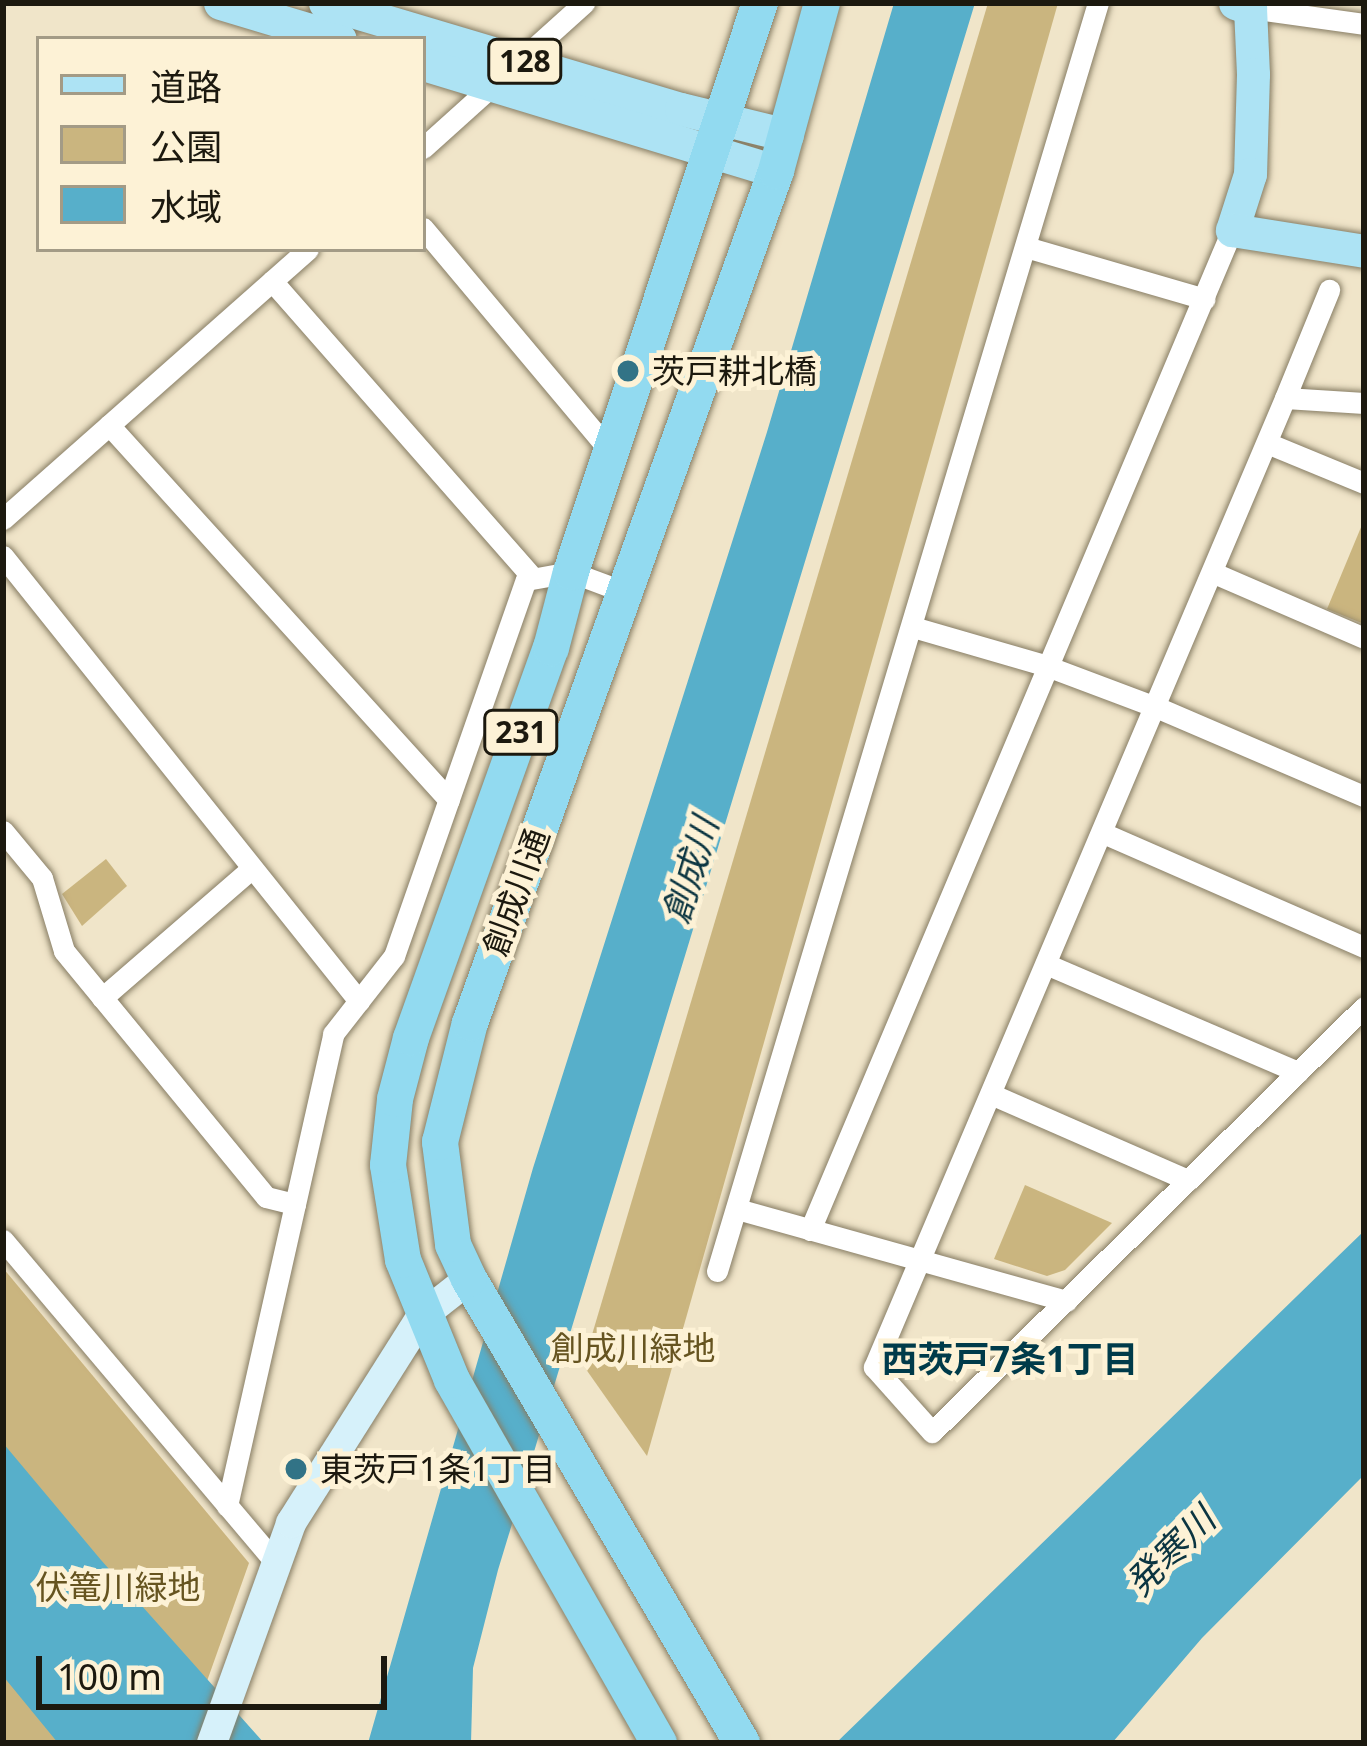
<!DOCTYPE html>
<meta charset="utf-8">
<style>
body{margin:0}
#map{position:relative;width:1367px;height:1746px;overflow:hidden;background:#f0e5c9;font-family:"Noto Sans","Noto Sans JP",sans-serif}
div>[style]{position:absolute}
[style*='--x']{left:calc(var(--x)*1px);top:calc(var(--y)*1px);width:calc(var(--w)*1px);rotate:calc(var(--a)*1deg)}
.green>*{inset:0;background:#cab57f}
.water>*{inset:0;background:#57afca}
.roads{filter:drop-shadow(0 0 3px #877d64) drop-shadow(0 0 3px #877d64)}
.minor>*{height:21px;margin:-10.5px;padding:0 10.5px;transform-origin:10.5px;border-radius:10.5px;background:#fff}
.secondary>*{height:30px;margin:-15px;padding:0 15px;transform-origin:15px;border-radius:15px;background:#d6f1fa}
.primary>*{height:33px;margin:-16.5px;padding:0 16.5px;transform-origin:16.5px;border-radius:16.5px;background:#ade3f4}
.trunk>*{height:36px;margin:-18px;padding:0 18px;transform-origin:18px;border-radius:18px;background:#92daf0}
.dots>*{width:33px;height:33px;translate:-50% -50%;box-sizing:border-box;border:6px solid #fdf2d6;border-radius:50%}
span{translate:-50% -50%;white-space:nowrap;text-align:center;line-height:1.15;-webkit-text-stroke:10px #fdf2d6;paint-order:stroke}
.shield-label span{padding:3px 9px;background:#fdf2d6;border:3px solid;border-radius:9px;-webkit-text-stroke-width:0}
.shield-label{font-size:30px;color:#1c190f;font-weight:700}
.poi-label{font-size:33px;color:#1c190f}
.left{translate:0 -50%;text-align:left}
.street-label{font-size:33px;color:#1c190f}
.park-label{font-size:33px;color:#665420}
.water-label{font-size:36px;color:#0b3541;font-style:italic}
.neighbourhood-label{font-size:36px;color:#003b4a;font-weight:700}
.frame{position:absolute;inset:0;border:6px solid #1c190f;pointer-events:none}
.legend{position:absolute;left:36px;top:36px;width:390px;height:216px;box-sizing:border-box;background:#fdf2d6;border:3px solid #a39b86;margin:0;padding:15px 21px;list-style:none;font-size:36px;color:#1c190f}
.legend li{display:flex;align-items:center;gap:24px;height:60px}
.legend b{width:60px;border:3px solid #a39b86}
.scale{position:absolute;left:36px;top:1656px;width:351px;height:54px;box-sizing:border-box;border:6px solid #1c190f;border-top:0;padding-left:15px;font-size:36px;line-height:42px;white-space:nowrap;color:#1c190f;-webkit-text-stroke:9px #fdf2d6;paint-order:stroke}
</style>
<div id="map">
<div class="green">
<div style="clip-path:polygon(988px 3px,1058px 3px,647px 1456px,583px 1365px)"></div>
<div style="clip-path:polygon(1364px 520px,1364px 624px,1327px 609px)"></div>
<div style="clip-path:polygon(106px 859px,127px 886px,82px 926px,62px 894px)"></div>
<div style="clip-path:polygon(1025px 1185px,1112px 1223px,1065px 1270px,1047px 1276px,994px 1259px)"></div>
<div style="clip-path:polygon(3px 1268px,249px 1563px,185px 1743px,3px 1743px)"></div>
</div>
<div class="water">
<div style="clip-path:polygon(894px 3px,975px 3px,498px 1570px,473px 1668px,471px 1743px,368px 1743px,533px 1168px,767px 432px)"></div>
<div style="clip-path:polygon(1364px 1231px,1364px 1475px,1202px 1638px,1112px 1743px,836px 1743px)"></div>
<div style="clip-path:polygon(3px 1443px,101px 1560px,264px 1743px,58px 1743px,3px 1676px)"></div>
</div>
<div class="roads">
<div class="minor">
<div style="--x:1250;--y:8;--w:115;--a:8"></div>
<div style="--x:423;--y:148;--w:217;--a:-42"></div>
<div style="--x:423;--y:228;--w:294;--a:50"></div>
<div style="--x:1026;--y:247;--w:186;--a:16.2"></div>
<div style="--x:272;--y:281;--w:394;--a:48.7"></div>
<div style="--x:1285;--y:398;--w:117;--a:-67.8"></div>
<div style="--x:1364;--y:403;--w:79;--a:-176.4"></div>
<div style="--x:1285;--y:398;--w:1053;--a:112.98"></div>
<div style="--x:874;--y:1367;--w:87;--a:48.3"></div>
<div style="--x:932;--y:1432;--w:606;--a:-44.53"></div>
<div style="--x:109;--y:425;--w:506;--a:47.8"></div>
<div style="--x:1267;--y:443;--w:105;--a:22.4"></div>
<div style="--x:3;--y:519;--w:407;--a:-41.5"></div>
<div style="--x:3;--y:556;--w:570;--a:51.34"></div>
<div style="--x:1214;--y:573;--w:163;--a:23.4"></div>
<div style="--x:913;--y:627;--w:136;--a:16.2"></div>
<div style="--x:1044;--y:665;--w:120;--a:20.6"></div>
<div style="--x:1156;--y:707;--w:226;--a:23.2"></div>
<div style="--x:3;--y:831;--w:61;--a:50.3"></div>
<div style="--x:42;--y:878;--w:76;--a:73.2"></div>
<div style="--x:64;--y:951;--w:318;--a:50.6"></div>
<div style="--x:266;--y:1197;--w:30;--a:14"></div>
<div style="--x:1103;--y:833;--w:285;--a:23.6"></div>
<div style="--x:1046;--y:964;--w:274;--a:23.2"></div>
<div style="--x:102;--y:998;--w:198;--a:-40.9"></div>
<div style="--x:991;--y:1094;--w:215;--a:23.6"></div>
<div style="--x:737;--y:1209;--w:342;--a:15.6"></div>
<div style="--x:810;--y:1230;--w:1085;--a:-67.12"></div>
<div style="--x:3;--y:1240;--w:423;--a:49.8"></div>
<div style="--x:717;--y:1271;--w:1324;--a:-73.28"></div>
<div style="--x:227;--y:1506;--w:484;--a:-77.3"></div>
<div style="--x:333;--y:1034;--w:99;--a:-52"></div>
<div style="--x:394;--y:956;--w:398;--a:-70.7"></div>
<div style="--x:526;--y:580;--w:46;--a:-10.1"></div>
<div style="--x:571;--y:572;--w:54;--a:20.4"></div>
</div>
<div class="secondary">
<div style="--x:212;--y:1743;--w:234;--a:-70.2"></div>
<div style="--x:291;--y:1523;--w:245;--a:-57.7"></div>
<div style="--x:422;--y:1316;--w:60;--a:-38.2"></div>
</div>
<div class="primary">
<div style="--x:220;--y:3;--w:125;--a:16.7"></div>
<div style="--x:325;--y:3;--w:371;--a:16.6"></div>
<div style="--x:681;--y:109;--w:109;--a:13.8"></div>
<div style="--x:1235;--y:3;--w:16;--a:18"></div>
<div style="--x:1250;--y:8;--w:66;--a:87.4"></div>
<div style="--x:1253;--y:74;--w:100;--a:91.7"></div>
<div style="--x:1250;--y:174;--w:59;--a:107.8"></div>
<div style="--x:1232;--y:230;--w:134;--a:9"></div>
<div style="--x:423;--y:64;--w:369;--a:16.9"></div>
</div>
<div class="trunk">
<div style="--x:659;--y:1743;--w:418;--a:-119.7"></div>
<div style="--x:452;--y:1380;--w:130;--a:-112.2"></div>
<div style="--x:403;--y:1260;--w:96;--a:-99"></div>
<div style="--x:388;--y:1165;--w:66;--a:-83.9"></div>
<div style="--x:395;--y:1099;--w:63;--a:-75.3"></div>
<div style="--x:411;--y:1038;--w:414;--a:-70.3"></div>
<div style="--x:551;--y:648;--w:79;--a:-75.3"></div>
<div style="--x:571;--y:572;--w:600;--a:-71.63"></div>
<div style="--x:742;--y:1743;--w:538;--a:-120.47"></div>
<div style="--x:469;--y:1279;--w:38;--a:-115"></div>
<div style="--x:453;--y:1244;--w:103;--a:-97.3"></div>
<div style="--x:440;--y:1142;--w:123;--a:-75.9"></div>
<div style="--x:470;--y:1023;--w:905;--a:-70.24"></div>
<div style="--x:776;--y:171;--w:174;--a:-74.7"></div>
</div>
</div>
<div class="dots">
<div style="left:628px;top:371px;background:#327386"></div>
<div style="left:296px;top:1469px;background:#327386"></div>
</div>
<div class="shield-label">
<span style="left:525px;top:61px">128</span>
<span style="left:521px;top:732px">231</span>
</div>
<div class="poi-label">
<span class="left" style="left:652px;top:371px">茨戸耕北橋</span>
<span class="left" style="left:320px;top:1469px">東茨戸1条1丁目</span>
</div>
<div class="street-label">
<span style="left:516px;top:892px;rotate:-70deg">創成川通</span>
</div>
<div class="park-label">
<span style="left:633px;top:1348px">創成川緑地</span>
<span style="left:118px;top:1587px">伏篭川緑地</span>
</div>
<div class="water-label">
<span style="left:690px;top:870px;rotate:-73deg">創成川</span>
<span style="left:1170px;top:1551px;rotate:-45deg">発寒川</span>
</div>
<div class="neighbourhood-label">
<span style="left:1010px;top:1359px">西茨戸7条1丁目</span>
</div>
<div class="frame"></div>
<ul class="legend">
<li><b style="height:15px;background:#ade3f4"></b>道路</li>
<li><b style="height:33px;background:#cab57f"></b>公園</li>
<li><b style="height:33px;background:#57afca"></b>水域</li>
</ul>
<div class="scale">100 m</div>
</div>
